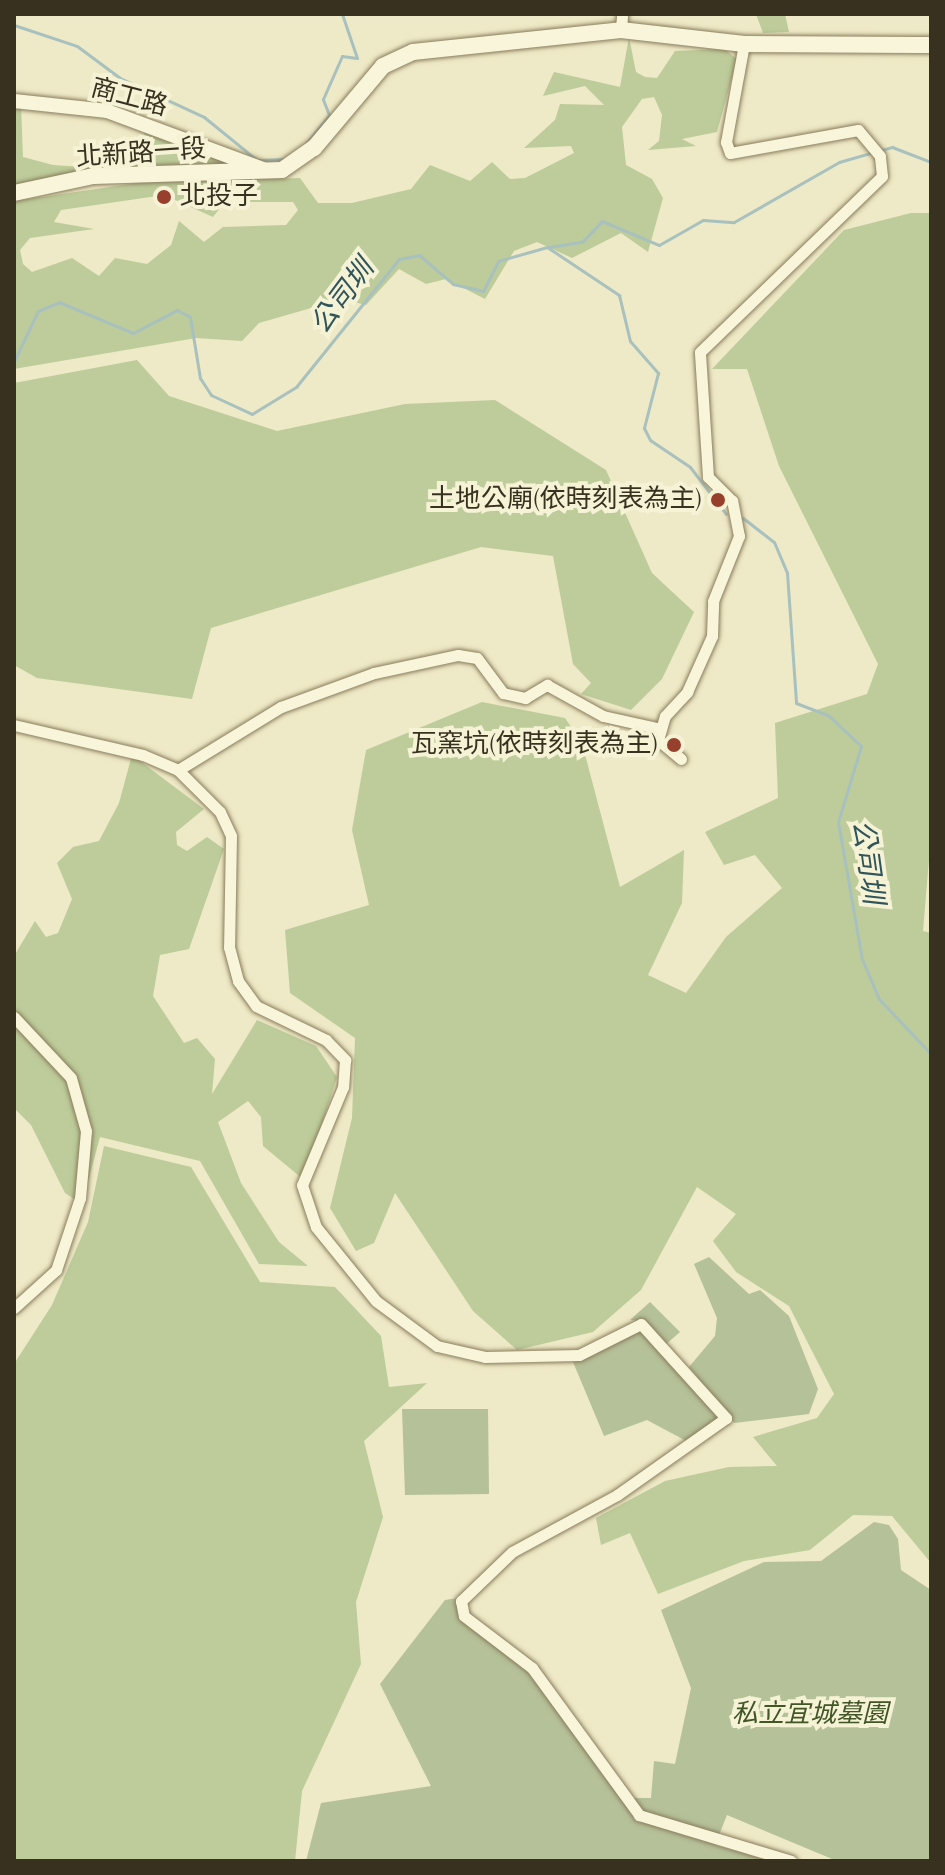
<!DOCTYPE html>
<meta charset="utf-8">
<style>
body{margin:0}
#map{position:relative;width:945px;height:1875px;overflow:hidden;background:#eee9c6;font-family:Spectral,"Noto Sans TC",serif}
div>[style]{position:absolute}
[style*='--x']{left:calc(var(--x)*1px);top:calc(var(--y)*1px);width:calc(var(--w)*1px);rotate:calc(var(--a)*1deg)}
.green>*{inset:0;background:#bdcc9a}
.cemetery>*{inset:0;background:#b5c199}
.stream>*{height:3px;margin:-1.5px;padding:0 1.5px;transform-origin:1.5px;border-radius:1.5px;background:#a8c1be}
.roads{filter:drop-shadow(0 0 2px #897c5c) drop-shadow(0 0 2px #897c5c)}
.minor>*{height:11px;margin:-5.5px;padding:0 5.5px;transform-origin:5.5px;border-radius:5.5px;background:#f8f5da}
.tertiary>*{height:14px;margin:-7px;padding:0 7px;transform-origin:7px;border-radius:7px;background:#f8f5da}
.secondary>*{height:16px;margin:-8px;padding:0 8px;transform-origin:8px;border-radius:8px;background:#f8f5da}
.dots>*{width:22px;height:22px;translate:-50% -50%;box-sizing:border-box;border:4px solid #f5f2d6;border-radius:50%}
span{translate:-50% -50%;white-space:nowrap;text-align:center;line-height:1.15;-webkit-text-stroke:8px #f5f2d6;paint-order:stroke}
.street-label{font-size:26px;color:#393120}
.poi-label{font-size:26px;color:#393120}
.left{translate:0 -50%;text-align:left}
.right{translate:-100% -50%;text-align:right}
.park-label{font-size:26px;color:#415527;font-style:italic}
.water-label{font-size:28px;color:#2f5459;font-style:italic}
.frame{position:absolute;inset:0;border:16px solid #393120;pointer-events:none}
</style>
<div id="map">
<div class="green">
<div style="clip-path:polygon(756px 14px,785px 14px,789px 32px,763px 33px)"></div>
<div style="clip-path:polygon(evenodd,629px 37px,636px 72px,645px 77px,657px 78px,675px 51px,724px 49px,737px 59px,717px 132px,682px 139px,696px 146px,648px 150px,659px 141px,662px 115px,654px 97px,642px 99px,622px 127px,626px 165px,652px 179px,663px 198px,648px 252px,621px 233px,572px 258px,537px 242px,514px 251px,485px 299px,446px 279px,426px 284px,399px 269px,366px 305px,354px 302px,356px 284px,343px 280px,334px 287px,332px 302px,259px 323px,242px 341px,196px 338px,14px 369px,14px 201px,144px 182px,300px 178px,318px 203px,352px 203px,411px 189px,430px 165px,470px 181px,492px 162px,510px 179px,525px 178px,574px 153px,571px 146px,524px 148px,555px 120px,560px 104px,604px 105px,585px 86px,543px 96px,554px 72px,620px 87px,629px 37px,210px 191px,239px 202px,293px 202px,298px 210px,286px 225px,223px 227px,204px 242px,179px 221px,171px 245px,147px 264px,115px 258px,99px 276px,72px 258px,32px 272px,23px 264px,20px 250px,30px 238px,94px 229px,54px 222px,61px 210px,164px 195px,213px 217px,220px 208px,208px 200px,210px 191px)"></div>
<div style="clip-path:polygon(14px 104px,21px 105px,23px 157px,53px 165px,96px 168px,146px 158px,144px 126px,271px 170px,14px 188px)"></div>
<div style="clip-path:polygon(911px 213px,931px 213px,931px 836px,923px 931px,931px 933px,931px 1563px,892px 1516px,853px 1515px,810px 1550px,744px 1561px,658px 1594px,630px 1533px,601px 1545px,596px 1518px,665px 1481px,729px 1467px,777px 1466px,753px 1437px,817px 1418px,834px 1394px,789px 1306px,736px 1272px,713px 1241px,736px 1214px,697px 1187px,641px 1290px,593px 1332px,517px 1350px,473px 1311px,395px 1193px,374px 1243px,356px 1251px,330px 1208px,352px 1118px,355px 1038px,290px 993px,285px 930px,369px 905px,352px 830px,366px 750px,482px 702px,565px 718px,582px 743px,620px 887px,684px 850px,682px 903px,648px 975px,686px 993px,726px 937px,782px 888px,755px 855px,724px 865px,705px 832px,778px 798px,775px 723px,867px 694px,878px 664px,779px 466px,747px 369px,712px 369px,844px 230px)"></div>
<div style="clip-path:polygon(137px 360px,169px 396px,277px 431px,405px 404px,495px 400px,606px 470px,652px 573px,694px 612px,662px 679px,631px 710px,581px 694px,591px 683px,573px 664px,553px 556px,481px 547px,211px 628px,192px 699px,37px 678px,14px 665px,14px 383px)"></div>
<div style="clip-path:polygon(132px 755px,204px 809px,176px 832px,177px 845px,187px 851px,207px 837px,224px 849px,189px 949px,160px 955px,153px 996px,184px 1043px,197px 1038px,215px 1059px,212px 1094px,257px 1020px,316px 1046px,337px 1077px,304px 1180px,263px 1146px,261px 1117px,248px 1101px,218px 1122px,241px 1183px,279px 1242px,308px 1266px,259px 1264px,200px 1161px,100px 1137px,82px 1204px,65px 1193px,31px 1125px,14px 1108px,14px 956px,35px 921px,46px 937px,58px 933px,72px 899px,57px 863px,73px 847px,99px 841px,119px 803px)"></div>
<div style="clip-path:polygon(104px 1146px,191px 1167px,260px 1282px,335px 1287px,381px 1336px,389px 1387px,427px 1383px,364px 1441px,383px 1517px,356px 1602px,361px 1664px,302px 1791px,295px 1861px,14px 1861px,14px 1364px,52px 1305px,88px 1222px)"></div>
</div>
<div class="cemetery">
<div style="clip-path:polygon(709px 1257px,749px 1294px,760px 1290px,789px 1316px,818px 1389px,809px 1414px,734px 1423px,689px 1367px,715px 1336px,717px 1318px,694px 1264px)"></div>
<div style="clip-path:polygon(650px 1302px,680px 1332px,664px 1346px,642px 1321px,630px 1320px)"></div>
<div style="clip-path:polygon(638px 1325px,723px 1418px,690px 1443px,647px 1420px,604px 1436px,573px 1362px)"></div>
<div style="clip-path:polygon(402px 1409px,488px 1409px,489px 1494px,405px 1495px)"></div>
<div style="clip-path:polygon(874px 1522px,889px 1525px,898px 1539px,901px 1570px,931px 1590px,931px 1861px,837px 1861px,727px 1815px,715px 1845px,771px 1861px,306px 1861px,321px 1803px,431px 1786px,380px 1684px,445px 1600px,458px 1598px,460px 1613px,529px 1670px,620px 1798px,651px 1798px,654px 1761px,675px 1764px,691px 1688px,661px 1610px,764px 1562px,821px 1561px)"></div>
</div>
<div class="stream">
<div style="--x:14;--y:25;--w:66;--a:18.4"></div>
<div style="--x:77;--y:46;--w:54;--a:36.7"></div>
<div style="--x:120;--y:78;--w:93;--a:24.9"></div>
<div style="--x:204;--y:117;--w:68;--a:39.1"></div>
<div style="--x:257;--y:160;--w:28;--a:-2"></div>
<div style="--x:304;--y:146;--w:40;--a:-51"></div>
<div style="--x:329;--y:115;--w:17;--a:-111"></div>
<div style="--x:323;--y:99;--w:47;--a:-66.2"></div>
<div style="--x:342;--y:56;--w:15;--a:8"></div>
<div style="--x:357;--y:58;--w:46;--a:-108.8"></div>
<div style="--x:878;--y:151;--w:15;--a:-16"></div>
<div style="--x:892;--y:147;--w:42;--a:21"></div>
<div style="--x:549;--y:247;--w:33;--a:-9"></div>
<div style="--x:582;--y:242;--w:29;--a:-46"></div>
<div style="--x:602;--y:221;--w:62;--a:22.8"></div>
<div style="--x:659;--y:245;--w:51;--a:-29.6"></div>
<div style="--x:703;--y:220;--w:31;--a:4"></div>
<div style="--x:734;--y:222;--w:121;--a:-29.7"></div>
<div style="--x:839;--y:162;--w:33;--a:-16"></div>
<div style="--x:14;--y:361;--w:55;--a:-64.4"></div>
<div style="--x:38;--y:311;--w:23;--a:-23"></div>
<div style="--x:59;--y:302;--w:80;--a:22.7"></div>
<div style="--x:133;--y:333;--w:50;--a:-27.6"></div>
<div style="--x:177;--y:310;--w:15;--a:28"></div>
<div style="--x:190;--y:317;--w:62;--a:80.7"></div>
<div style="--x:200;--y:378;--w:20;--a:57"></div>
<div style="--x:211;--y:395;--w:45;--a:24.9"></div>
<div style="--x:252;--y:414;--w:52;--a:-31.5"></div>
<div style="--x:296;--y:387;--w:164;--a:-51.2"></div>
<div style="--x:399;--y:259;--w:20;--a:-11"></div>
<div style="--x:419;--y:255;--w:45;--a:40.5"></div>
<div style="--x:453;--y:284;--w:31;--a:13"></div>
<div style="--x:483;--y:291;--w:34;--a:-63"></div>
<div style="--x:498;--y:261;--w:51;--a:-15.9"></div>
<div style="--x:547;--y:247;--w:87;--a:33.7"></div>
<div style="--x:619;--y:295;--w:47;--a:76.6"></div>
<div style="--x:630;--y:341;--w:43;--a:48.8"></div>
<div style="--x:658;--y:373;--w:57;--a:104.3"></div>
<div style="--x:644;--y:428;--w:13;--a:63"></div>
<div style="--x:650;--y:440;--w:48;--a:34"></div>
<div style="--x:690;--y:467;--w:59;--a:52.5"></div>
<div style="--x:743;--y:518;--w:39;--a:38"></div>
<div style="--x:774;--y:542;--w:34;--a:67"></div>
<div style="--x:787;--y:573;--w:130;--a:86"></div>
<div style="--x:796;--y:703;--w:34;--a:21"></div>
<div style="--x:828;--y:715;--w:45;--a:43.2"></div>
<div style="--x:861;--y:746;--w:79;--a:106.8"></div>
<div style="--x:838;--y:822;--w:139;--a:80.1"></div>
<div style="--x:862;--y:959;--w:43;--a:67"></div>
<div style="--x:879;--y:999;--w:76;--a:46.6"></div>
</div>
<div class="roads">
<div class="minor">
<div style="--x:621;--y:30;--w:16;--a:-86"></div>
<div style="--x:14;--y:725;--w:132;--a:13.1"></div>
<div style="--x:143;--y:755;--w:38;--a:23"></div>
<div style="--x:178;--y:770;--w:59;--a:45"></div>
<div style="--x:220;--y:812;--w:26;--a:65"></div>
<div style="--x:231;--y:836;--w:111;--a:91"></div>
<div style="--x:229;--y:947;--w:35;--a:75"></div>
<div style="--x:238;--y:981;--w:31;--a:54"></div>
<div style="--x:256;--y:1006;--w:78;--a:25.9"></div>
<div style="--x:326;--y:1040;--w:28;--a:46"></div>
<div style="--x:345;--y:1060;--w:27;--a:94"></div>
<div style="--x:343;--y:1087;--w:106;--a:112.7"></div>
<div style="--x:302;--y:1185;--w:44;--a:71.6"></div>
<div style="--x:316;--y:1227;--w:95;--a:51"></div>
<div style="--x:376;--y:1301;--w:76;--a:36.4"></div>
<div style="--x:437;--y:1346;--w:49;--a:12.9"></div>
<div style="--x:485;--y:1357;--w:94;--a:-1.2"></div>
<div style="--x:579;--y:1355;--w:69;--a:-26.6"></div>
<div style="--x:641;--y:1324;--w:127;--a:47.9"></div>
<div style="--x:726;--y:1418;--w:133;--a:144.8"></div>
<div style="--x:617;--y:1495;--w:119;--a:151.5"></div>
<div style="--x:512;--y:1552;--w:71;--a:136.1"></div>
<div style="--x:461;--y:1601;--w:15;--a:79"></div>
<div style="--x:464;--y:1616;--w:86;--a:37.4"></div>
<div style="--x:532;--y:1668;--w:182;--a:53.9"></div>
<div style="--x:639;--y:1815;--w:159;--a:16.8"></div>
<div style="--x:681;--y:759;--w:30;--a:-140"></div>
<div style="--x:658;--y:740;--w:25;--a:-74"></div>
<div style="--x:665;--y:716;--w:33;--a:-47"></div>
<div style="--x:687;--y:692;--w:61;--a:-65.9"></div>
<div style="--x:712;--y:636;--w:35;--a:-88"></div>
<div style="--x:713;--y:601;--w:70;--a:-68.2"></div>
<div style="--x:739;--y:536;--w:36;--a:-101"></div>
<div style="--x:732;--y:501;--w:34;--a:-135"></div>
<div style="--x:708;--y:477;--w:125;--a:-93.7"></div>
<div style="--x:700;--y:352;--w:253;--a:-44"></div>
<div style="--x:882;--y:176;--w:20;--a:-96"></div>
<div style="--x:880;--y:156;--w:34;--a:-130"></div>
<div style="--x:858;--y:130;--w:130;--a:169.8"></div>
<div style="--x:730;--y:153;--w:12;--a:-110"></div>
<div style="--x:726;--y:142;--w:100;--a:-79.6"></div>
<div style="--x:178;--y:770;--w:121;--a:-31.5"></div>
<div style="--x:281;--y:707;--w:99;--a:-20.1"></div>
<div style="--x:374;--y:673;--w:86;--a:-12.1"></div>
<div style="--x:458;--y:655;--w:19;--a:9"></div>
<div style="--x:477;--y:658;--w:44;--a:53.4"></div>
<div style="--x:503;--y:693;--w:23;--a:13"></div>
<div style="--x:525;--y:698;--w:26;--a:-31"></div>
<div style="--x:547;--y:685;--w:64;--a:29"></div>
<div style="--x:603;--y:716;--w:59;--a:12.6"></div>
<div style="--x:14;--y:1017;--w:83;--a:46.9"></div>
<div style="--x:71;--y:1078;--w:55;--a:74.2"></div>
<div style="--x:86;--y:1131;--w:67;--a:95.1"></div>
<div style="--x:80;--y:1198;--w:76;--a:108.4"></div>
<div style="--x:56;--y:1270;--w:57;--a:137.9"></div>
</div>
<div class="tertiary">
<div style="--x:14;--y:101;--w:94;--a:6.1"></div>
<div style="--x:107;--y:111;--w:166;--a:20.4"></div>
</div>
<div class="secondary">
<div style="--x:14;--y:193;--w:81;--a:-12.1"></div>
<div style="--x:93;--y:176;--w:189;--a:-1.8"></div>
<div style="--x:282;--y:170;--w:39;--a:-35"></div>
<div style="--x:314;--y:148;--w:107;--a:-49.9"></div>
<div style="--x:383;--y:66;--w:33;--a:-25"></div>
<div style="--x:413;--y:52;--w:209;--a:-6"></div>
<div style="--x:621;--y:30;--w:124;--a:6.5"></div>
<div style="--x:744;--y:44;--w:187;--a:0.3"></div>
</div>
</div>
<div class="dots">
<div style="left:164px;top:197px;background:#97402d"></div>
<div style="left:718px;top:500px;background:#97402d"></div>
<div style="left:674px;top:745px;background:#97402d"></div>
</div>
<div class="street-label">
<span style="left:129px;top:98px;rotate:15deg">商工路</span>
<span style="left:141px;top:154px;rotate:-4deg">北新路一段</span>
</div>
<div class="poi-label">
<span class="left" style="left:180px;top:197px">北投子</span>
<span class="right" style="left:702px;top:500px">土地公廟(依時刻表為主)</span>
<span class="right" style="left:658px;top:745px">瓦窯坑(依時刻表為主)</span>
</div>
<div class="park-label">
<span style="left:810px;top:1715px">私立宜城墓園</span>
</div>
<div class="water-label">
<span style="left:343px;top:297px;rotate:-53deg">公司圳</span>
<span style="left:867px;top:862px;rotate:82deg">公司圳</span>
</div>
<div class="frame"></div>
</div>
